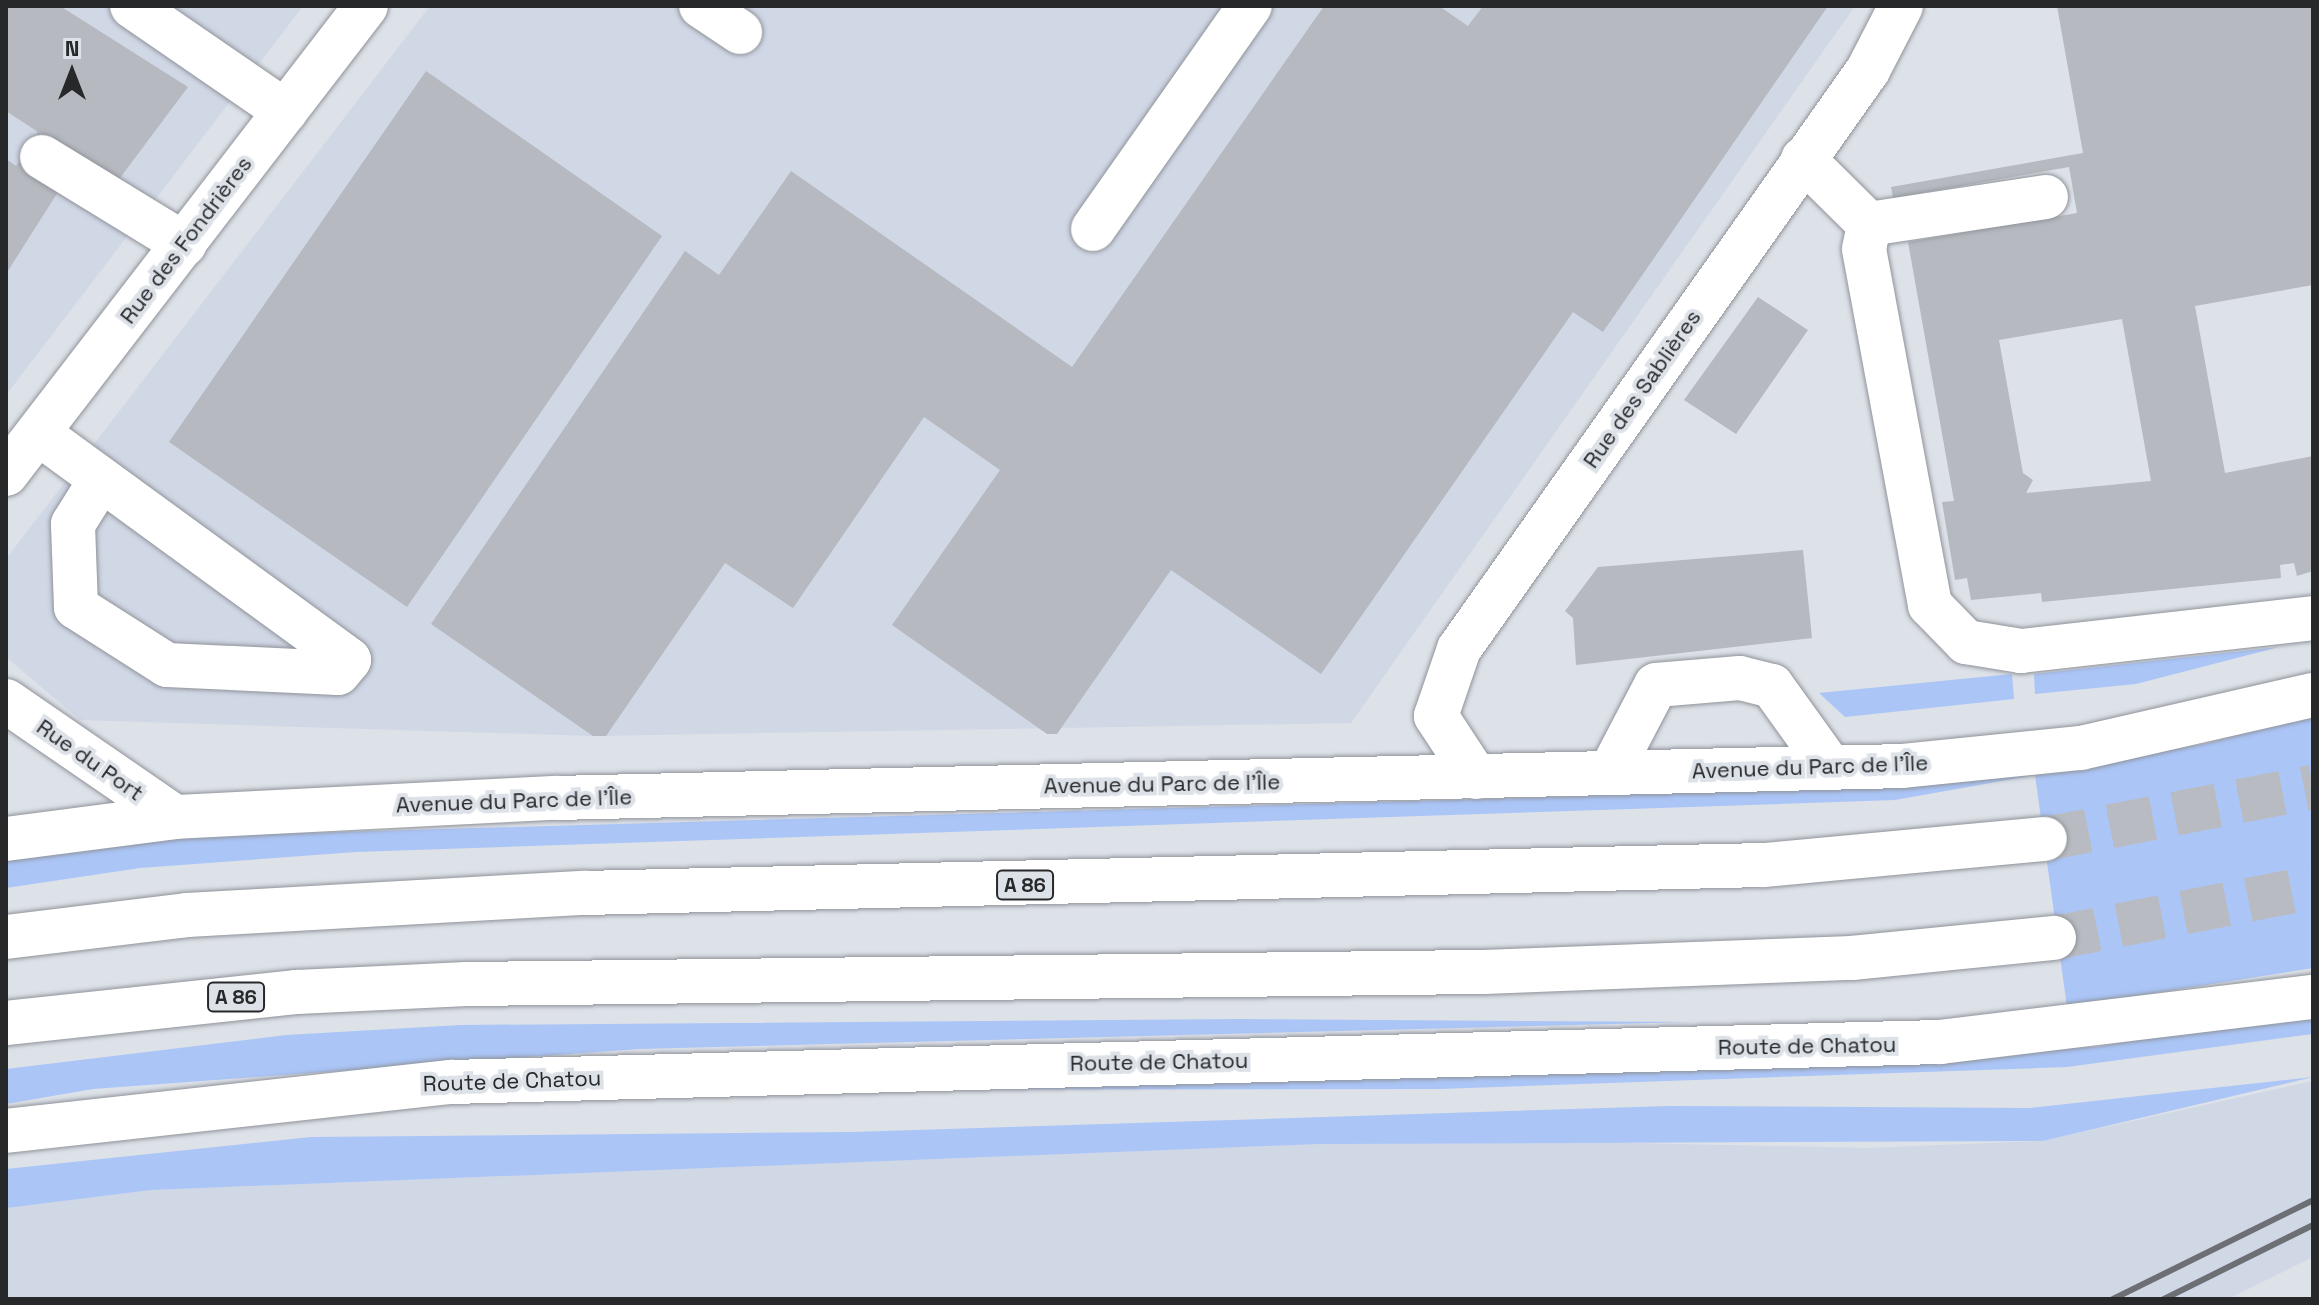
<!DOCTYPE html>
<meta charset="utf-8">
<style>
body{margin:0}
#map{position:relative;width:2319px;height:1305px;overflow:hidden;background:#dde1e8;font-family:"Space Grotesk",sans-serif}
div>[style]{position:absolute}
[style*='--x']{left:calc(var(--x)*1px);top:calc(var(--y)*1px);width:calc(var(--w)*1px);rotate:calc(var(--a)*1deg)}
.built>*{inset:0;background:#d0d7e5}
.green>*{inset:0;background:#abc5f7}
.building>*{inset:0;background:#b6b9c0}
.highway-tunnel>*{height:44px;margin-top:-22px;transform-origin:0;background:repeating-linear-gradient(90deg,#b8bcc2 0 44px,transparent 0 66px)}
.roads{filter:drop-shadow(0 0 2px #8f9399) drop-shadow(0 0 2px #8f9399)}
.minor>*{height:44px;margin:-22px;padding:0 22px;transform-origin:22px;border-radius:22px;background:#fff}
.highway>*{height:44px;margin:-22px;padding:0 22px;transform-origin:22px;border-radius:22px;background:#fff}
.rail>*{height:6px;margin:-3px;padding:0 3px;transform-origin:3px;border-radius:3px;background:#6c6f73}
span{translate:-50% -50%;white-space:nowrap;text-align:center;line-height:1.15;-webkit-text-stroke:8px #dde1e8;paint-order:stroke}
.shield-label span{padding:2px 6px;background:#dde1e8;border:2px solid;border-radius:6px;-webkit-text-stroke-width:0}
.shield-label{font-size:20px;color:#26282a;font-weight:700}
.street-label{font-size:22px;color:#26282a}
.frame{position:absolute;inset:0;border:8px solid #26282a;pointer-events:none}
.north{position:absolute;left:32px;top:32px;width:80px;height:80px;-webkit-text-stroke:6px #dde1e8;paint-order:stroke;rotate:0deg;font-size:22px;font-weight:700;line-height:32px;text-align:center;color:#26282a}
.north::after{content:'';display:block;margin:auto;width:28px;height:36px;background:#26282a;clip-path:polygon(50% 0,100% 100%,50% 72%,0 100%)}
</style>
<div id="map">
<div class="built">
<div style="clip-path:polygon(6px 6px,303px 6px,6px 395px)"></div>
<div style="clip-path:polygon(430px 6px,1855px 6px,1351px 723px,593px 736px,80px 720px,6px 657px,6px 559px)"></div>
<div style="clip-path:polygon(2313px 1081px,2313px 1257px,2228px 1299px,6px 1299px,6px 1207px,151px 1190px,1439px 1139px,1869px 1148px,2043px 1141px)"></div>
</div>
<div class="green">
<div style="clip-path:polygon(2279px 647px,2136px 684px,2035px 694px,2034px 674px)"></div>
<div style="clip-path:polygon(2012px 674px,2014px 699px,1845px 717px,1819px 693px)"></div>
<div style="clip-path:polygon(2313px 713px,2313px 968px,2067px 1007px,2035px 775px,1895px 800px,356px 852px,140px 868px,6px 888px,6px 858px,169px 837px,1584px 796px,2036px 775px,2209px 743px)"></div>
<div style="clip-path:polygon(2313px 1011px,2313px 1034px,2067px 1067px,1439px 1089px,654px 1090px,2096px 1047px)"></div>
<div style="clip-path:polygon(1240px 1019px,1689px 1022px,639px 1049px,93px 1089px,6px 1104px,6px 1069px,286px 1035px,461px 1025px)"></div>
<div style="clip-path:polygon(2313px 1077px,2043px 1141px,1318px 1144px,151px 1190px,6px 1208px,6px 1169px,311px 1137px,853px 1132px,1669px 1106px,2029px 1108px)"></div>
</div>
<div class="building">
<div style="clip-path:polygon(6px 6px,60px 6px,188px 87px,117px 182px,58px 192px,6px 274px,6px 159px,16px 166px,38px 132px,6px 111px)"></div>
<div style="clip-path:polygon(1324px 6px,1439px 6px,1468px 26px,1483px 6px,1828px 6px,1603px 332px,1573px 312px,1321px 674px,1171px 570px,1057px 734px,1047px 734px,892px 625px,1000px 470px,924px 417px,793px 608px,725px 563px,606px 736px,593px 736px,431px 624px,685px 251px,719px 275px,791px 171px,1072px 367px)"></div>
<div style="clip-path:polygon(evenodd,2057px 6px,2313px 6px,2313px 285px,2195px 306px,2225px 473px,2313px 456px,2313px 571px,2297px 576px,2294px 563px,2280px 565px,2281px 578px,2042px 602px,2041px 593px,1971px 600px,1967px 578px,1955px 580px,1942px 502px,1954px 501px,1908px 242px,2077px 213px,2069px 167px,1893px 198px,1891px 187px,2083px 153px,2057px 6px,2122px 319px,2151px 481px,2026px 493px,2033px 480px,2023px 473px,1999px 340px,2122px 319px)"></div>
<div style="clip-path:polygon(426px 71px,662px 236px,407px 607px,169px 442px)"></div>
<div style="clip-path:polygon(1758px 297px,1808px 330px,1736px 434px,1684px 400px)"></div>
<div style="clip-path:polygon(1803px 550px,1812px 638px,1576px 665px,1573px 618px,1565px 611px,1598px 567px)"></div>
</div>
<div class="highway-tunnel">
<div style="--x:2045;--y:839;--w:273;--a:-11"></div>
<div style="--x:2054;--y:938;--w:264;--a:-11.1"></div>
</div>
<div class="roads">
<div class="minor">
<div style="--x:132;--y:6;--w:186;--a:34.5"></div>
<div style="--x:701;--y:6;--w:47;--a:33.7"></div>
<div style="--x:42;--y:157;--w:167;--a:31.5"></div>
<div style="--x:1803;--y:159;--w:93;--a:44.6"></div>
<div style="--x:1869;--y:224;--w:179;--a:-8.7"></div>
<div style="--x:1869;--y:224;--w:25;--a:101"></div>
<div style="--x:1864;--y:249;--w:362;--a:79.5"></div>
<div style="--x:1930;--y:605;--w:52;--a:45.8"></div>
<div style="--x:1966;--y:642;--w:56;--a:9.3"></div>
<div style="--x:2021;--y:651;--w:294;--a:-6.4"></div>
<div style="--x:1093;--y:229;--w:273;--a:-54.9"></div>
<div style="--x:38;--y:433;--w:385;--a:36.1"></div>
<div style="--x:349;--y:660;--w:17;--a:130"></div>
<div style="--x:338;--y:673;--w:171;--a:-177.3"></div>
<div style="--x:167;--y:665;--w:108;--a:-147.5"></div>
<div style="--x:76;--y:607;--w:83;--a:-92.1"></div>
<div style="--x:73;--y:524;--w:51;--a:-57.9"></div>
<div style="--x:6;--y:474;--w:590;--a:-52.43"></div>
<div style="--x:6;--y:701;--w:205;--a:34.5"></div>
<div style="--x:1610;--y:773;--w:99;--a:-62.4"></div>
<div style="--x:1656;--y:685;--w:84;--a:-4.8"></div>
<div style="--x:1740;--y:678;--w:33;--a:14"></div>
<div style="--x:1772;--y:686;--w:101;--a:54.3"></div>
<div style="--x:1476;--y:777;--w:73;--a:-123.3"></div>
<div style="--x:1436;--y:716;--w:71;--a:-71.1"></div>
<div style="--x:1459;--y:649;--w:709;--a:-54.76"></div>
<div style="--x:1868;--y:70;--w:72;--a:-62.7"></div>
<div style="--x:6;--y:839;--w:170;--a:-7.4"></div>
<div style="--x:175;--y:817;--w:381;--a:-2.9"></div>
<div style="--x:556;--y:798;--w:1347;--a:-1.36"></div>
<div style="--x:1903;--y:766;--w:179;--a:-5.8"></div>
<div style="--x:2081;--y:748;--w:238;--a:-12.9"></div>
<div style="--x:6;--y:1131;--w:448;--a:-6.3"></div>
<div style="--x:451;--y:1082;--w:1490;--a:-1.54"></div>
<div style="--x:1940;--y:1042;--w:376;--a:-6.9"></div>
</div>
<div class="highway">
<div style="--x:6;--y:937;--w:182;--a:-6.9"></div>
<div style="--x:187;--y:915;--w:398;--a:-3.2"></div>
<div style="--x:584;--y:893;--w:1180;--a:-1.36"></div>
<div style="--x:1764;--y:865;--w:282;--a:-5.3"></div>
<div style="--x:6;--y:1023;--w:293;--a:-6.1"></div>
<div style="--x:297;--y:992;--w:170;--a:-2.7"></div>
<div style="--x:467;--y:984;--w:1017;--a:-0.68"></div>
<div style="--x:1484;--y:972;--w:368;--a:-2.2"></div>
<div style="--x:1852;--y:958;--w:203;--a:-5.7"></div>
</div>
</div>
<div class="rail">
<div style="--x:2113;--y:1299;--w:223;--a:-26.3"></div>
<div style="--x:2164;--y:1299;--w:166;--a:-26.4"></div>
</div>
<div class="shield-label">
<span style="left:1025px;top:885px">A 86</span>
<span style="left:236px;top:997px">A 86</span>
</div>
<div class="street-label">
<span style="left:186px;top:240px;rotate:-53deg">Rue des Fondrières</span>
<span style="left:1642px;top:389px;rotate:-55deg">Rue des Sablières</span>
<span style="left:90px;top:760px;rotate:35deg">Rue du Port</span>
<span style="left:1810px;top:767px;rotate:-2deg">Avenue du Parc de l'Île</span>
<span style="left:1162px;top:784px;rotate:-1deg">Avenue du Parc de l'Île</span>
<span style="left:514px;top:801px;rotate:-2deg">Avenue du Parc de l'Île</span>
<span style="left:1807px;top:1046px;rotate:-1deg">Route de Chatou</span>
<span style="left:1159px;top:1062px;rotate:-1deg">Route de Chatou</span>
<span style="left:512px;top:1081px;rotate:-2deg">Route de Chatou</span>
</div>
<div class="frame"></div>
<div class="north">N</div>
</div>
